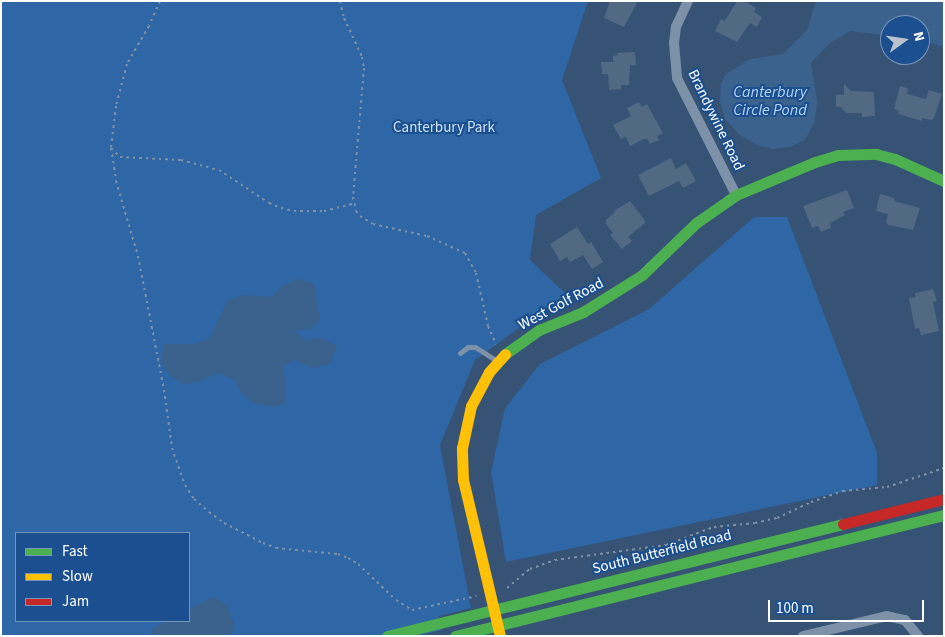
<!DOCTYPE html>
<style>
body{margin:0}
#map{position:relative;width:945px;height:637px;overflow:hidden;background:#365274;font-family:"Source Sans 3",sans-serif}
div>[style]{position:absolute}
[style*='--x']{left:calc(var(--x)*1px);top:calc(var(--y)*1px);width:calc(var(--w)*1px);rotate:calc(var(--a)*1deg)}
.green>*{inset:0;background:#2f66a5}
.water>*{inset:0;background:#3b618d}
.building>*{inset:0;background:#526984}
.path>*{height:2px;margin-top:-1px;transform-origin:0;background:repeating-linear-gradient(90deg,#7d92a8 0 2.5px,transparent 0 6.5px)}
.lane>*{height:5px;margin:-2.5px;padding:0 2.5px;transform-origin:2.5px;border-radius:2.5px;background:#7d92a8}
.street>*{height:10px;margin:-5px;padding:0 5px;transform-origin:5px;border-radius:5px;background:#7d92a8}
.fast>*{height:11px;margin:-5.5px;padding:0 5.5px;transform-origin:5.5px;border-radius:5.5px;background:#4caf50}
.slow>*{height:11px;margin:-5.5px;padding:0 5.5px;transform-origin:5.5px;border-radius:5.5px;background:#ffc107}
.jam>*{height:11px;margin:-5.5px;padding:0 5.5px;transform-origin:5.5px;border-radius:5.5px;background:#c62828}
span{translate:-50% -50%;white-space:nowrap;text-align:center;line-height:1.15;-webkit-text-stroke:4px #1b4f8f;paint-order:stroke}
.street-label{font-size:15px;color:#fff}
.park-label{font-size:15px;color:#cfe3fa}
.water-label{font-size:16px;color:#b5d3f5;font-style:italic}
.frame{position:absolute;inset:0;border:2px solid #fff;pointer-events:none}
.legend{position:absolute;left:15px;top:532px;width:175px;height:90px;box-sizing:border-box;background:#1b4f8f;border:1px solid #7695bc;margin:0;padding:6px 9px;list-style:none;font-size:15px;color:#fff}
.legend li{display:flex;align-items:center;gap:10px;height:25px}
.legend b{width:25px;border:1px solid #7695bc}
.north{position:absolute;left:880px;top:15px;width:50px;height:50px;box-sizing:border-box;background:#1b4f8f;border:1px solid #7695bc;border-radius:50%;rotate:76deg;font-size:14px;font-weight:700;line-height:20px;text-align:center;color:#fff}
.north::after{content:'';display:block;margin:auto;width:18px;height:22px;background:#b9c2ce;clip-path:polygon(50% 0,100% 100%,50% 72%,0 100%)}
.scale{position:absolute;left:768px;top:600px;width:156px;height:22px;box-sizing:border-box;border:2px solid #fff;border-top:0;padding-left:6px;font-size:15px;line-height:18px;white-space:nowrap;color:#fff;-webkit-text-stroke:4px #1b4f8f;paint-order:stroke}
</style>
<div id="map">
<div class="green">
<div style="clip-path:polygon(evenodd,1px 1px,588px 1px,562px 80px,601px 178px,536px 215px,530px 260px,566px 294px,475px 360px,440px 445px,471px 608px,439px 616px,442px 630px,417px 636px,1px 636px,1px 1px,16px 533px,189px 533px,189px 621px,16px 621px,16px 533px)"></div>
<div style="clip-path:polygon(754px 217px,787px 217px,877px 453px,877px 485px,506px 562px,491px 472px,505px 408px,540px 364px,649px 309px)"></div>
</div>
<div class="water">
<div style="clip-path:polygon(816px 1px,944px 1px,944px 47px,920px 40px,920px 25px,890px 25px,890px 36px,850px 31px,829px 44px,811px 63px,817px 101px,815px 121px,805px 140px,790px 147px,773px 149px,757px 145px,740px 135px,725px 119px,720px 102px,721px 83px,726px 74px,750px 59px,783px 54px,807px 30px)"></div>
<div style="clip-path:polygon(298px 279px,314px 283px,320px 320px,311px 329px,293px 330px,305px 340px,321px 338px,337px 346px,330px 364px,312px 368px,294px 360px,283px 367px,286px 384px,285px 404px,273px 407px,253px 403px,240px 391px,235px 380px,217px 373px,201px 381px,183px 384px,170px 376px,161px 360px,164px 344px,194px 344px,210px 338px,227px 301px,242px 295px,272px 297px,282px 286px)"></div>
<div style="clip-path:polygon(213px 597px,227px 605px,234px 624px,232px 636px,148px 636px,156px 626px,168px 621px,189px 621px,189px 609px)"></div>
</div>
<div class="building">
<div style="clip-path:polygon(610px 1px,638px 1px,624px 27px,604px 18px)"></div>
<div style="clip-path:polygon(737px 1px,744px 1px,756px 8px,754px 12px,762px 17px,757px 27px,750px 23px,737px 42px,715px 31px,721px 19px,725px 21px)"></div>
<div style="clip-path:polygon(635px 52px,636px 65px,630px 65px,629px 85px,621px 85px,621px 89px,609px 90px,608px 74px,602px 74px,601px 62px,613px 62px,613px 56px,618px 55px,617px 53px)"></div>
<div style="clip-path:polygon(844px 84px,851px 91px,874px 92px,875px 116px,862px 117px,862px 113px,846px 113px,841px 107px,836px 107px,836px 95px,844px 95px)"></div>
<div style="clip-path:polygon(900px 86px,908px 88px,907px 94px,926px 99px,929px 90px,942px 94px,934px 118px,931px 120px,922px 118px,922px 121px,898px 114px,899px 111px,894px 109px)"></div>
<div style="clip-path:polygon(639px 102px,642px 107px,647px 104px,663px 133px,657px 136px,659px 140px,650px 144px,647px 139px,644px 139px,630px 146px,626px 137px,621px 139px,613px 125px,631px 116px,627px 108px)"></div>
<div style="clip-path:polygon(671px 158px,676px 169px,686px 163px,696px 181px,683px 188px,679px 181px,649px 196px,638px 175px)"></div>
<div style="clip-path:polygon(847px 190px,854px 208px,843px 212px,845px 215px,830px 223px,831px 228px,821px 232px,818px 226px,812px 228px,803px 206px)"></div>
<div style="clip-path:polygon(880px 194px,891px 197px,895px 199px,894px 201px,920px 208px,913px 230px,888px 225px,886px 221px,888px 214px,876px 211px)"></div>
<div style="clip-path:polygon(630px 201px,646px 222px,628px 237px,632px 241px,622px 249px,610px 235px,613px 233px,606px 224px,606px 220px,615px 212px,614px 211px)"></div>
<div style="clip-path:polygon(577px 227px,588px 244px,591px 242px,603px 262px,592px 269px,583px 255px,570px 262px,567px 257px,560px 261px,550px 244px)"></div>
<div style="clip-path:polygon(933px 289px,937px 301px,933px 302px,939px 331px,921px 335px,919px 328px,915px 329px,909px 298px,916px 297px,915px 293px)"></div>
</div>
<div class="path">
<div style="--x:160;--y:1;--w:27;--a:114"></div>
<div style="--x:149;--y:26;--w:44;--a:120.1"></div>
<div style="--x:127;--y:64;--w:43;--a:104.7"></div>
<div style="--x:116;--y:106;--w:42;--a:96.8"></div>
<div style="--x:111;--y:148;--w:33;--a:81"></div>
<div style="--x:116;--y:181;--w:78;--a:73.7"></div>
<div style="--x:138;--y:256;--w:136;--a:79"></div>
<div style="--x:164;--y:390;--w:59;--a:82.1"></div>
<div style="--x:172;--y:448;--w:39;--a:71"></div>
<div style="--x:185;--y:485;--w:17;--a:57"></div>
<div style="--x:194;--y:499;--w:20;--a:41"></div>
<div style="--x:209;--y:512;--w:19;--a:36"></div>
<div style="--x:224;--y:523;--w:44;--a:27.1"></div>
<div style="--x:263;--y:543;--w:14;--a:21"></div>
<div style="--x:276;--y:548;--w:62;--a:5.5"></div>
<div style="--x:338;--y:554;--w:11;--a:22"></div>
<div style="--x:348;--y:558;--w:12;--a:31"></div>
<div style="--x:358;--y:564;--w:52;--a:43.5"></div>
<div style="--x:396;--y:600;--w:19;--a:32"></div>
<div style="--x:412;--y:610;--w:66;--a:-12.3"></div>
<div style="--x:340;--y:1;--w:17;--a:77"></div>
<div style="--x:344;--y:18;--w:43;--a:65.2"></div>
<div style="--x:362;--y:57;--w:11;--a:80"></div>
<div style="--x:364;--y:68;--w:129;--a:94.9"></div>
<div style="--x:353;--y:197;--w:14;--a:78"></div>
<div style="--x:356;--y:211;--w:6;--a:51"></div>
<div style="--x:360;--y:216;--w:15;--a:32"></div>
<div style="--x:373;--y:224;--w:55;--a:12.5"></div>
<div style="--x:427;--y:236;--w:42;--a:24.1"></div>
<div style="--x:465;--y:253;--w:23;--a:61"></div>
<div style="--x:476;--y:273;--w:54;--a:77.2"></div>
<div style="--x:488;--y:326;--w:20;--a:66"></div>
<div style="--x:111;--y:148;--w:13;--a:45"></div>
<div style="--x:120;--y:157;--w:61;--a:2.8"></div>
<div style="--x:181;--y:160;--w:39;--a:15"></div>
<div style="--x:219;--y:170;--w:60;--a:33.4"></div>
<div style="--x:269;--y:203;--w:13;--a:23"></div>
<div style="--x:281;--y:208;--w:13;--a:13"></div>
<div style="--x:294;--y:211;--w:30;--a:0"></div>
<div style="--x:324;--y:211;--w:30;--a:-14"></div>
<div style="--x:507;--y:588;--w:30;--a:-40"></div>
<div style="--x:530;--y:569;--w:27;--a:-20"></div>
<div style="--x:555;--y:560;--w:112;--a:-7.7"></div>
<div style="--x:666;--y:545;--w:51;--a:-20.6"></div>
<div style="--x:714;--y:527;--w:41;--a:-5.6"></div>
<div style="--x:755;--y:523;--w:23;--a:-13"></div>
<div style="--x:777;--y:518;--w:38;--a:-25"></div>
<div style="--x:811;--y:502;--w:34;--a:-19"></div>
<div style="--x:843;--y:491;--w:44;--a:-5.2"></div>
<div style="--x:887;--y:487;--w:60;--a:-18.4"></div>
</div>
<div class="lane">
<div style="--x:460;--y:353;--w:10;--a:-37"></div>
<div style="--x:468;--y:347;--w:7;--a:0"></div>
<div style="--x:475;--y:347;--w:26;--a:32"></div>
</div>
<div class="street">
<div style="--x:688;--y:1;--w:29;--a:115"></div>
<div style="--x:676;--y:27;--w:16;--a:97"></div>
<div style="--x:674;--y:43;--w:35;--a:85"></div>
<div style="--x:677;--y:78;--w:131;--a:63.2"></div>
<div style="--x:803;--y:636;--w:86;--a:-13.4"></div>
<div style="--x:887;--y:616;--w:18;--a:13"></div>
<div style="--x:905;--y:620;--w:21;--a:51"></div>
</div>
<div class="fast">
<div style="--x:505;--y:354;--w:42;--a:-35.2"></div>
<div style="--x:539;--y:330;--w:48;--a:-22.2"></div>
<div style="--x:583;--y:312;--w:70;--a:-32.1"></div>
<div style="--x:642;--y:275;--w:75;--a:-43.9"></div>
<div style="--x:696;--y:223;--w:49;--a:-35"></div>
<div style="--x:736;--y:195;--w:86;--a:-22.7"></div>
<div style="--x:815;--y:162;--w:24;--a:-17"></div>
<div style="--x:838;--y:155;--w:38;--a:-2"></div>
<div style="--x:876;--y:154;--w:20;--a:15"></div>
<div style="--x:895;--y:159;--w:54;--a:24.2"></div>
<div style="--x:387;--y:636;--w:470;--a:-13.8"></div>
<div style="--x:455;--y:636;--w:504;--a:-13.9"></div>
</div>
<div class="slow">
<div style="--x:500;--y:636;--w:160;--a:-103.3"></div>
<div style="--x:463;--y:480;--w:32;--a:-92"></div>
<div style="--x:462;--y:448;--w:43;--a:-77.9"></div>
<div style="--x:471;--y:406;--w:38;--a:-62"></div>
<div style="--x:489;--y:372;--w:24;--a:-48"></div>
</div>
<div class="jam">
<div style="--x:843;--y:524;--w:104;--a:-13.9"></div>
</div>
<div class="street-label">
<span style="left:716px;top:120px;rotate:64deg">Brandywine Road</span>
<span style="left:561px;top:304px;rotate:-28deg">West Golf Road</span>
<span style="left:662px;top:552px;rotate:-14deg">South Butterfield Road</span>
</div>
<div class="park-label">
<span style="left:444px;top:128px">Canterbury Park</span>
</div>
<div class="water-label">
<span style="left:770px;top:101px">Canterbury<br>Circle Pond</span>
</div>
<div class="frame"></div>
<ul class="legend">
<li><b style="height:6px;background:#4caf50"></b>Fast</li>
<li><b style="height:6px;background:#ffc107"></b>Slow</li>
<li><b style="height:6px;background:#c62828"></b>Jam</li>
</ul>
<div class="north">N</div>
<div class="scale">100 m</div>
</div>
